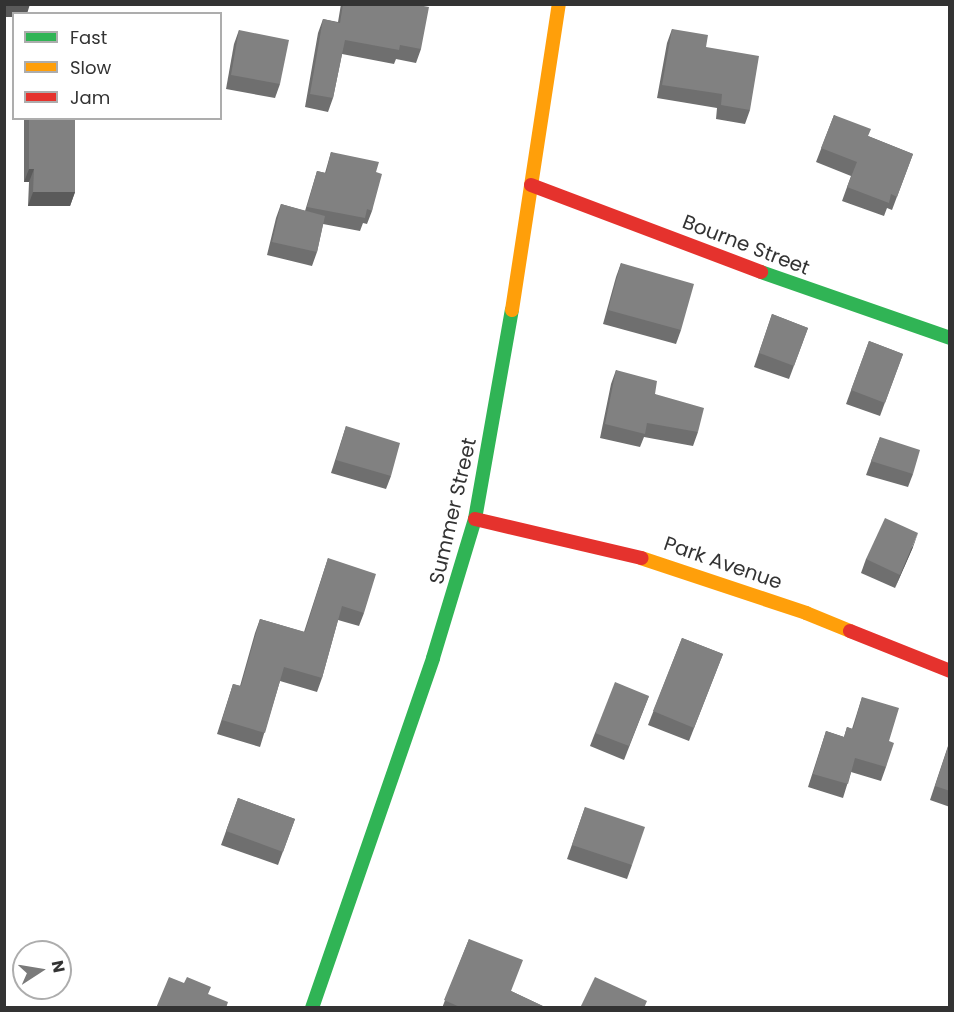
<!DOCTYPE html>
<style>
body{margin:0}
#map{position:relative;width:954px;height:1012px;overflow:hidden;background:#fff;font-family:Poppins,sans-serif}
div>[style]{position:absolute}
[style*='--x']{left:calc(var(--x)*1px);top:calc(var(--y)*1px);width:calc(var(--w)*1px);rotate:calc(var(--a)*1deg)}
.fast>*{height:14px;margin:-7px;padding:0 7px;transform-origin:7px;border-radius:7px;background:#30b455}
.slow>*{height:14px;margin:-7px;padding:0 7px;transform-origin:7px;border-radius:7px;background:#ff9f0a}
.jam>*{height:14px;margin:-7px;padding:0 7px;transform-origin:7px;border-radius:7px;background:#e5322d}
.wall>*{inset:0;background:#6f6f6f}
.shaded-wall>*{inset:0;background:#5a5a5a}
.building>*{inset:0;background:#818181}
span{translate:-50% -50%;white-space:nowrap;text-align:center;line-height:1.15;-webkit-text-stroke:6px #fff;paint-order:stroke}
.street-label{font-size:20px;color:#333}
.frame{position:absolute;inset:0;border:6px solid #333;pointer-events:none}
.legend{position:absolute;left:12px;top:12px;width:210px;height:108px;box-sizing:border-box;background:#fff;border:2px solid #adadad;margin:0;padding:8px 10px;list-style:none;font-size:18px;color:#333}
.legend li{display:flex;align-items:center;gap:12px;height:30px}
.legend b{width:30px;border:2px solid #adadad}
.north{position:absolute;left:12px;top:940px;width:60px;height:60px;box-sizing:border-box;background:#fff;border:2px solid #adadad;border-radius:50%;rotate:78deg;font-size:16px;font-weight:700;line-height:24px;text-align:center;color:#333}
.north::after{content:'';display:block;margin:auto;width:21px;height:27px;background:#7a7a7a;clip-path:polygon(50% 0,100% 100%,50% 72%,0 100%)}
</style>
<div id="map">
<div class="fast">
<div style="--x:761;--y:272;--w:200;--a:19.2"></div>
<div style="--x:312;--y:1008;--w:370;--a:-70.9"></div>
<div style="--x:433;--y:658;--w:145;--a:-73.2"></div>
<div style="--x:475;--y:519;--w:212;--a:-80"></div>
</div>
<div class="slow">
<div style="--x:512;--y:310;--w:310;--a:-81.3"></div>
<div style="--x:641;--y:558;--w:174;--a:18.4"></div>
<div style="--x:806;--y:613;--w:48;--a:22.2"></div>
</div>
<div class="jam">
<div style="--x:531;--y:185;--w:246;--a:20.7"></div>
<div style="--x:475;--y:519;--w:171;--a:13.2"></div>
<div style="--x:850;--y:631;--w:108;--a:21.8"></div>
</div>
<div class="wall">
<div style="clip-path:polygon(341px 4px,413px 4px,421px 49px,416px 63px,396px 59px,394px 64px,342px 54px,333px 98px,328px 112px,305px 107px,318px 33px,323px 19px,338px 22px)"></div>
<div style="clip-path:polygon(672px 29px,706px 47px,750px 110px,745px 124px,716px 119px,717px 108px,657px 98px,667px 43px)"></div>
<div style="clip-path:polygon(239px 30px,280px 84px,275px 98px,226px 89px,234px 44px)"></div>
<div style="clip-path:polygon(834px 115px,868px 136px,913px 154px,892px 210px,887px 208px,884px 216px,842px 201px,851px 176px,816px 162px)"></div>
<div style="clip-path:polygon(24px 118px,75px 118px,75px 192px,70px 206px,28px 206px,29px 182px,24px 182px)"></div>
<div style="clip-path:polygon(331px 152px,376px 172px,372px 211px,367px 224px,363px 223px,360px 231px,323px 224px,317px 252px,312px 266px,267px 255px,276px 218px,281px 204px,305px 211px,317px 171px,325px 173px)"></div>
<div style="clip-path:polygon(621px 263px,681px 330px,676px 344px,603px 324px,616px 277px)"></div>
<div style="clip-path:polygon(772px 314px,808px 328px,789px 379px,754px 367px)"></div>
<div style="clip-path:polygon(869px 341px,903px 354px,880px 416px,846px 404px)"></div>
<div style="clip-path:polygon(616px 370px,655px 394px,698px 432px,693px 446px,644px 437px,640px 447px,600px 438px,611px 384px)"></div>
<div style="clip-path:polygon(346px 426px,391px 476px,386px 489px,331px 473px)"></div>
<div style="clip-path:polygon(880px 437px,913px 474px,908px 487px,866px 475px)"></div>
<div style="clip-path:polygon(913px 547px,895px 588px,861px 573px,866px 559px)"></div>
<div style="clip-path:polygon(328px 558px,364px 613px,359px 626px,338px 620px,322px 678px,317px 692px,280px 681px,260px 747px,217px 734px,233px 684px,240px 686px,255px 633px,260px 619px,304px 632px)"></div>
<div style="clip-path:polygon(682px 638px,723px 654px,689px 741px,648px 725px)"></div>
<div style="clip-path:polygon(649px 696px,624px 760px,590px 746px,595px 733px)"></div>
<div style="clip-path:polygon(862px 697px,889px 741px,886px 767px,881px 781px,851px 772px,843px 798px,808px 787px,826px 731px,844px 737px,847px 727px,852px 729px)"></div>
<div style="clip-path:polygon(950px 740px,950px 807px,930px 800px)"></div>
<div style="clip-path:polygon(238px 798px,295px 819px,278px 865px,221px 845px)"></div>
<div style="clip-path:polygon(585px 807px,632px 865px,627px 879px,567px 859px)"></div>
<div style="clip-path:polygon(469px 939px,511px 991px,547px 1008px,442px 1008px)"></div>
</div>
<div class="shaded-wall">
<div style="clip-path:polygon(4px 4px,30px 4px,27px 14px,14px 14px,14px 17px,4px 17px)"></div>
<div style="clip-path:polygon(29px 169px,34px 169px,29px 182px,24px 182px)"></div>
<div style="clip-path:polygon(33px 192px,75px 192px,70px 206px,28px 206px)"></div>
<div style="clip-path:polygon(918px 533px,913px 547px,895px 588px,900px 575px)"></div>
</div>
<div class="building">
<div style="clip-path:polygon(343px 4px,413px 4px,429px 7px,421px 49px,400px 45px,399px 50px,345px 40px,333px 98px,310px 94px,323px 19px,340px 23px)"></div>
<div style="clip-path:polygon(672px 29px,708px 35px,706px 47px,759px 56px,750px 110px,721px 105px,722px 94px,662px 85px)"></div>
<div style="clip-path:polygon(239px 30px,289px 40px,280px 84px,231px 75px)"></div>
<div style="clip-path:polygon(834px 115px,871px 129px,868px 136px,913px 154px,897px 197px,891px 194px,889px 203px,847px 187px,857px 162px,821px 148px)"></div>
<div style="clip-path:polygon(29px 118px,75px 118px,75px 192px,33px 192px,34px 169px,29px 169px)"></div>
<div style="clip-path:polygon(331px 152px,379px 162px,376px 172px,382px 174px,372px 211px,367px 209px,365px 218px,307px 207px,317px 171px,326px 173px)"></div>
<div style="clip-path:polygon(281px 204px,325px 216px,317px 252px,272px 242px)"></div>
<div style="clip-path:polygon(621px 263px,694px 284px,681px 330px,608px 310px)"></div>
<div style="clip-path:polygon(772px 314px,808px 328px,794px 366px,759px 353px)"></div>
<div style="clip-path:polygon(869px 341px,903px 354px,885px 403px,851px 390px)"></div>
<div style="clip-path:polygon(616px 370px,657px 381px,655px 394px,704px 408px,698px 432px,647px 423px,645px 434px,605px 424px)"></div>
<div style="clip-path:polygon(346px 426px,400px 443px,391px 476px,336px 460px)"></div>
<div style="clip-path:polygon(880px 437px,920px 450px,913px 474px,871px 461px)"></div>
<div style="clip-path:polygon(885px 518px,918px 533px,900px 575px,866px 559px)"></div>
<div style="clip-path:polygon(328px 558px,376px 574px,364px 613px,342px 606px,322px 678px,284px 667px,265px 733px,222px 720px,233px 684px,241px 686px,260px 619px,305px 632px)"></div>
<div style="clip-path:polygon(682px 638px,723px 654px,694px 728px,653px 711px)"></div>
<div style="clip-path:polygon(615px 682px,649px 696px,629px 746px,595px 733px)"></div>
<div style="clip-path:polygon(862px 697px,899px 708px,889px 741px,894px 743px,886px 767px,855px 758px,848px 784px,813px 774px,826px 731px,844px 737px,847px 727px,853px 729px)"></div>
<div style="clip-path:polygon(950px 741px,950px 791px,935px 786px)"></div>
<div style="clip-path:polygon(238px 798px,295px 819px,283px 852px,226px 831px)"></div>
<div style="clip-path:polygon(585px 807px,645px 827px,632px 865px,572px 845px)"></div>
<div style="clip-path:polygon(469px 939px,523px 960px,511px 991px,547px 1008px,462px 1008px,444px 1000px)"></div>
<div style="clip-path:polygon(169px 977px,184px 983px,187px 977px,211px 987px,208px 994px,228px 1002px,226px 1008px,156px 1008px)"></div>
<div style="clip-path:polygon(595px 977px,647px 1001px,644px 1008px,580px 1008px)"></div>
</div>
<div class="street-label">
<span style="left:746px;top:245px;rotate:21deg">Bourne Street</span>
<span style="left:453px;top:511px;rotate:-77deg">Summer Street</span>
<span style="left:723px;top:563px;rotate:19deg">Park Avenue</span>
</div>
<div class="frame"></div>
<ul class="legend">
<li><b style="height:8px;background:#30b455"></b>Fast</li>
<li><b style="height:8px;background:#ff9f0a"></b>Slow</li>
<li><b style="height:8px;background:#e5322d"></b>Jam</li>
</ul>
<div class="north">N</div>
</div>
